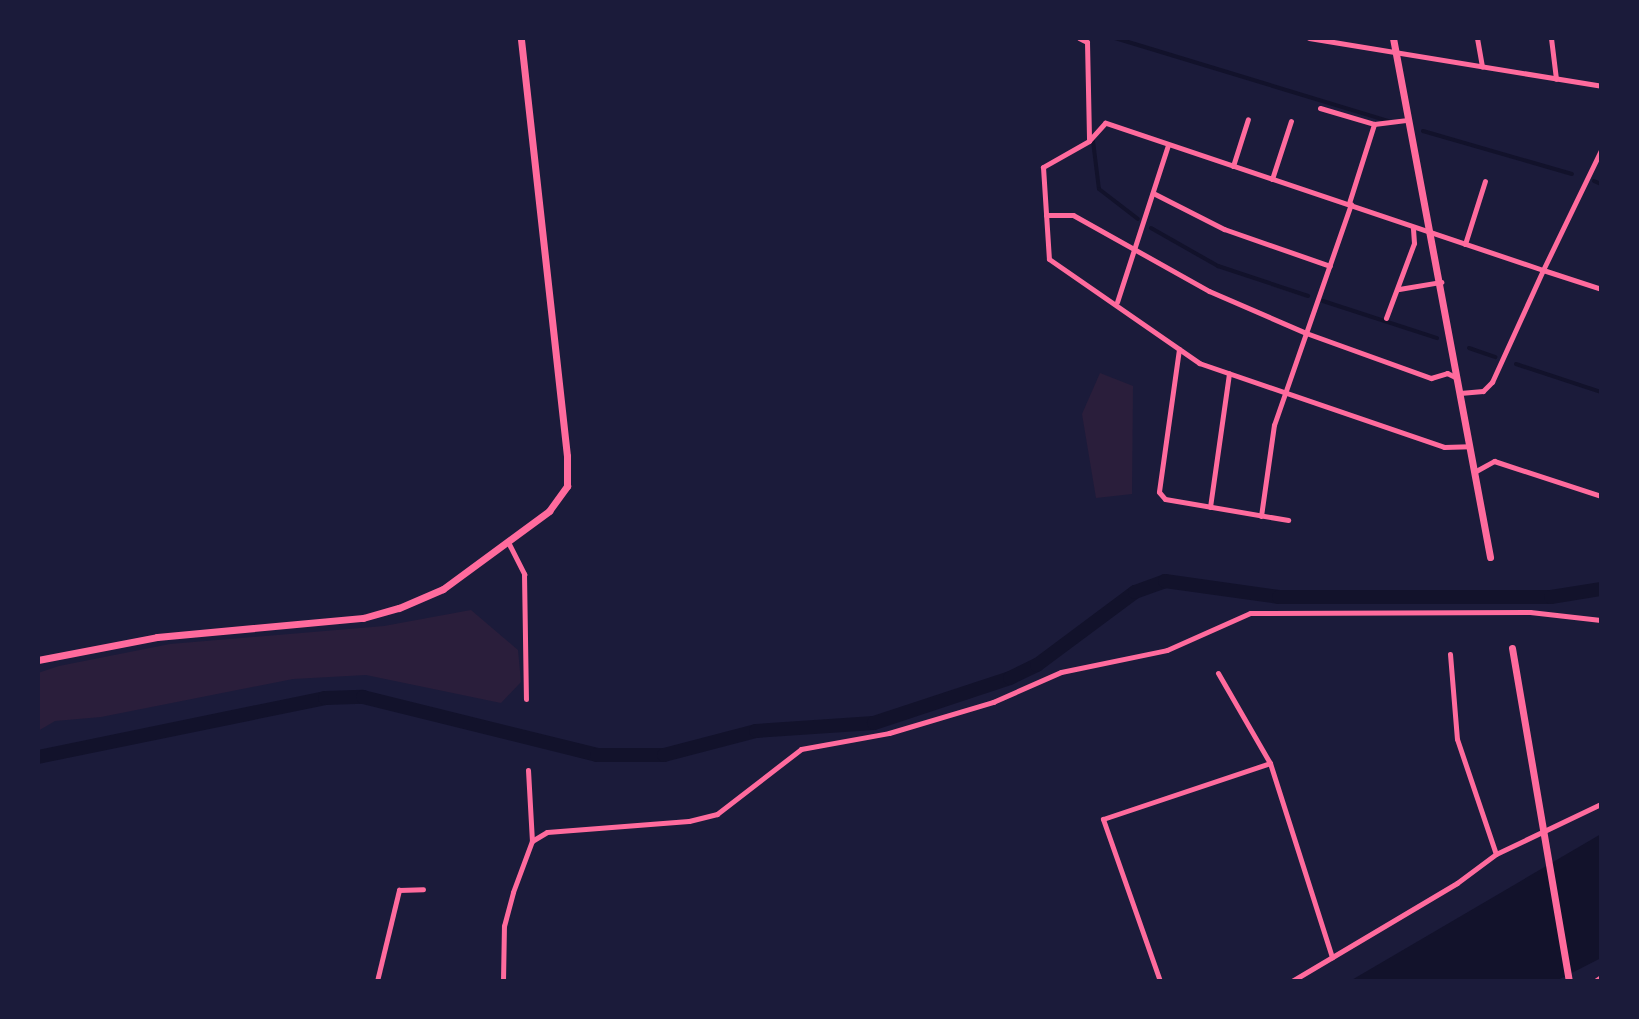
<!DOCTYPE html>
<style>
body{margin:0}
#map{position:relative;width:1639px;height:1019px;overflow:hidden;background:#1b1b3a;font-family:Lato,sans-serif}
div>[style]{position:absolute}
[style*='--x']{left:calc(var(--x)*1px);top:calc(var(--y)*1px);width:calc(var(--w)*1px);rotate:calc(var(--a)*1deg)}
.green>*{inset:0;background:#2a1e3b}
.water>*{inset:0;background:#12122b}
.stream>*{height:4px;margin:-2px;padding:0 2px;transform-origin:2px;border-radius:2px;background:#12122b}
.canal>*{height:14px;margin:-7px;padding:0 7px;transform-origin:7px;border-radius:7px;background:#12122b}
.minor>*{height:5px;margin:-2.5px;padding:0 2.5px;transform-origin:2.5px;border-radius:2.5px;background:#ff6b9d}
.tertiary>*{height:7px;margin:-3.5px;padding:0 3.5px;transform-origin:3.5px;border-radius:3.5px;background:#ff6b9d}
span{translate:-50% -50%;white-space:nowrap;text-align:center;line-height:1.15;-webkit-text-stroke:7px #1b1b3a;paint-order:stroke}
.frame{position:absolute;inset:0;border:40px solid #1b1b3a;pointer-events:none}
</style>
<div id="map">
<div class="green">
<div style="clip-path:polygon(1100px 373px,1133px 386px,1132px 494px,1096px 498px,1082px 414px)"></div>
<div style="clip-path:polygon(471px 610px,518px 650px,521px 682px,501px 703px,366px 675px,293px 679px,101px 717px,55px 721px,38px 731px,38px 673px,59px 666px,170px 644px,384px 626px)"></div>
</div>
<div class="water">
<div style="clip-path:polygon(1601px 834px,1601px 958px,1556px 981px,1350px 981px)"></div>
</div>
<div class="stream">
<div style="--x:1115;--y:38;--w:286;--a:16.9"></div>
<div style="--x:1423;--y:131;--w:155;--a:16.1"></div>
<div style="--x:1093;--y:141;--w:48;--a:82.9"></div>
<div style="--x:1099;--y:189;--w:49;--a:37.6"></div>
<div style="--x:1594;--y:181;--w:8;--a:23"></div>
<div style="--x:1151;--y:228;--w:77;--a:29.6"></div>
<div style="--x:1218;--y:266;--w:95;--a:18.4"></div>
<div style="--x:1323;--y:301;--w:120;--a:18"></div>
<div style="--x:1469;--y:348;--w:28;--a:19"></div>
<div style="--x:1516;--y:364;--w:89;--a:18.2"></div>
</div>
<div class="canal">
<div style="--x:38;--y:757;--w:293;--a:-11.6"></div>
<div style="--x:325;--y:698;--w:38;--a:-2"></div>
<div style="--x:363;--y:697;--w:241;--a:13.9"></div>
<div style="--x:597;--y:755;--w:67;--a:0"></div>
<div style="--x:664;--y:755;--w:95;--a:-14.6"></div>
<div style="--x:756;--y:731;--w:118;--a:-3.9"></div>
<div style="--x:874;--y:723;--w:143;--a:-18.3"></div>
<div style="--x:1010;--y:678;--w:30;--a:-26"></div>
<div style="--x:1037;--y:665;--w:122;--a:-36.7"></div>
<div style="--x:1135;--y:592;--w:32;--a:-20"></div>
<div style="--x:1165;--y:581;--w:115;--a:8"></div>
<div style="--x:1279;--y:597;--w:272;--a:0"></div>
<div style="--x:1551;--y:597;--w:51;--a:-9.1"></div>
</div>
<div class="minor">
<div style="--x:1079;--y:38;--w:9;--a:27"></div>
<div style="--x:1087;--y:42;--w:98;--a:88.8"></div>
<div style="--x:1309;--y:38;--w:296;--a:9.3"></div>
<div style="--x:1477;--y:38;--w:29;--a:80"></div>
<div style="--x:1551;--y:38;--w:41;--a:83"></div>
<div style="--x:1320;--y:108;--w:56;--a:16.5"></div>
<div style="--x:1374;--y:124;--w:34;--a:-7"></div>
<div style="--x:1601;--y:150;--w:133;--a:115.8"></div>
<div style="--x:1543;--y:270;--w:61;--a:18.1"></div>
<div style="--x:1233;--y:166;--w:49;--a:-72.3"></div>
<div style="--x:1272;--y:179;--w:61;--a:-71.9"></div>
<div style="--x:1153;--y:193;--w:80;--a:26.9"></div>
<div style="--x:1224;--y:229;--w:112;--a:19.2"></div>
<div style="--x:1349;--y:203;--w:83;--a:-72.4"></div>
<div style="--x:1046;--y:215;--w:27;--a:0"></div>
<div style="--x:1073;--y:215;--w:156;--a:29.2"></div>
<div style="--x:1209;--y:291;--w:106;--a:23.4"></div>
<div style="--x:1306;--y:333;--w:133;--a:19.8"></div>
<div style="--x:1431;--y:378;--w:17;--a:-17"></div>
<div style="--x:1447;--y:373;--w:9;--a:27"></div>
<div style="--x:1465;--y:244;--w:66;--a:-72.4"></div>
<div style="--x:1399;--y:289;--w:43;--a:-9.5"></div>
<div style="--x:1117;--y:302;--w:165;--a:-72"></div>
<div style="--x:1386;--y:318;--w:80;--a:-69.5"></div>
<div style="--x:1414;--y:243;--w:16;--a:-94"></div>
<div style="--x:1179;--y:349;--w:144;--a:98"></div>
<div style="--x:1159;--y:492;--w:9;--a:49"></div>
<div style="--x:1165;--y:499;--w:125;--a:9.7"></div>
<div style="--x:1460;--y:393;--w:23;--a:-5"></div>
<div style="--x:1483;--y:391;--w:13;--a:-45"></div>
<div style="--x:1492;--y:382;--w:123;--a:-65.5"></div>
<div style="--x:1543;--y:270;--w:462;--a:-161.4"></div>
<div style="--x:1105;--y:123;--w:24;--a:132"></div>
<div style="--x:1089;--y:141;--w:53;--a:150.5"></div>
<div style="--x:1043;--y:167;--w:92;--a:86.3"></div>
<div style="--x:1049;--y:259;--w:183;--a:34.7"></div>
<div style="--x:1199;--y:363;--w:259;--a:18.9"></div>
<div style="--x:1444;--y:447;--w:25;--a:-2"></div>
<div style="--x:1476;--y:471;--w:21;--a:-29"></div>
<div style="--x:1494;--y:461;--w:113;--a:18.1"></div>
<div style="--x:1210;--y:507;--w:135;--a:-81.9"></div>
<div style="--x:1261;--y:516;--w:92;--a:-81.9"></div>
<div style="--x:1274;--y:425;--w:234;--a:-70.8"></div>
<div style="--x:509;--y:544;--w:34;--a:63"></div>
<div style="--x:524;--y:574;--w:125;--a:89.1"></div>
<div style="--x:1450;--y:654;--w:85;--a:85.3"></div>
<div style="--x:1457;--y:739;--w:121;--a:71.3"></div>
<div style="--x:1496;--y:854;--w:116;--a:-25.5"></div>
<div style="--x:1218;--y:673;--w:104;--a:60"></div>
<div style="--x:528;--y:770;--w:71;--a:86.8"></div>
<div style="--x:377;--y:981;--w:94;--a:-76.4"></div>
<div style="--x:399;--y:890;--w:24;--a:-2"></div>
<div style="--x:503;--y:981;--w:55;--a:-89"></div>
<div style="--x:504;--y:926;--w:35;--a:-75"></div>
<div style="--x:513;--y:892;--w:54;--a:-69.6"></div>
<div style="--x:532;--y:841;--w:17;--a:-31"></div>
<div style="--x:547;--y:832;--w:142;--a:-4.4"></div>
<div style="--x:689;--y:821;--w:29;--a:-14"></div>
<div style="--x:717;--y:814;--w:106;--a:-37.7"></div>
<div style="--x:801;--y:749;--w:89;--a:-10.3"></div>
<div style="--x:889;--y:733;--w:109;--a:-16.6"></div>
<div style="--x:993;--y:702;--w:74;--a:-23.8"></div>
<div style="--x:1061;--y:672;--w:108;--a:-11.7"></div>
<div style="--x:1167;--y:650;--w:91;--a:-24"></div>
<div style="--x:1250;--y:613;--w:280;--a:-0.2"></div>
<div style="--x:1530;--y:612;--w:71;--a:6.4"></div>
<div style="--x:703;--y:981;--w:20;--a:0"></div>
<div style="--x:1160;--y:981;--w:172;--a:-109.4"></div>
<div style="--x:1103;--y:819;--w:176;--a:-18.5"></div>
<div style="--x:1270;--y:763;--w:204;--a:72.3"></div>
<div style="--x:1292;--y:981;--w:192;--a:-30.7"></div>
<div style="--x:1457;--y:883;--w:49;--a:-36.6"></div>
<div style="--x:1595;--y:981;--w:7;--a:-34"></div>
</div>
<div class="tertiary">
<div style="--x:1393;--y:38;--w:528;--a:79.41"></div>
<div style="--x:1512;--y:648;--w:338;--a:80.3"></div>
<div style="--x:38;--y:660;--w:121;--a:-10.9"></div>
<div style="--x:157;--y:637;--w:207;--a:-5.3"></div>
<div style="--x:363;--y:618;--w:37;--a:-16"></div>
<div style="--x:399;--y:608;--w:48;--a:-23.4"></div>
<div style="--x:443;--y:589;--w:132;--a:-36.3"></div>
<div style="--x:549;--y:511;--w:31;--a:-54"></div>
<div style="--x:567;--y:486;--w:30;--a:-90"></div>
<div style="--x:567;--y:456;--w:421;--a:-96.3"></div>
</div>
<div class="frame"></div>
</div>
